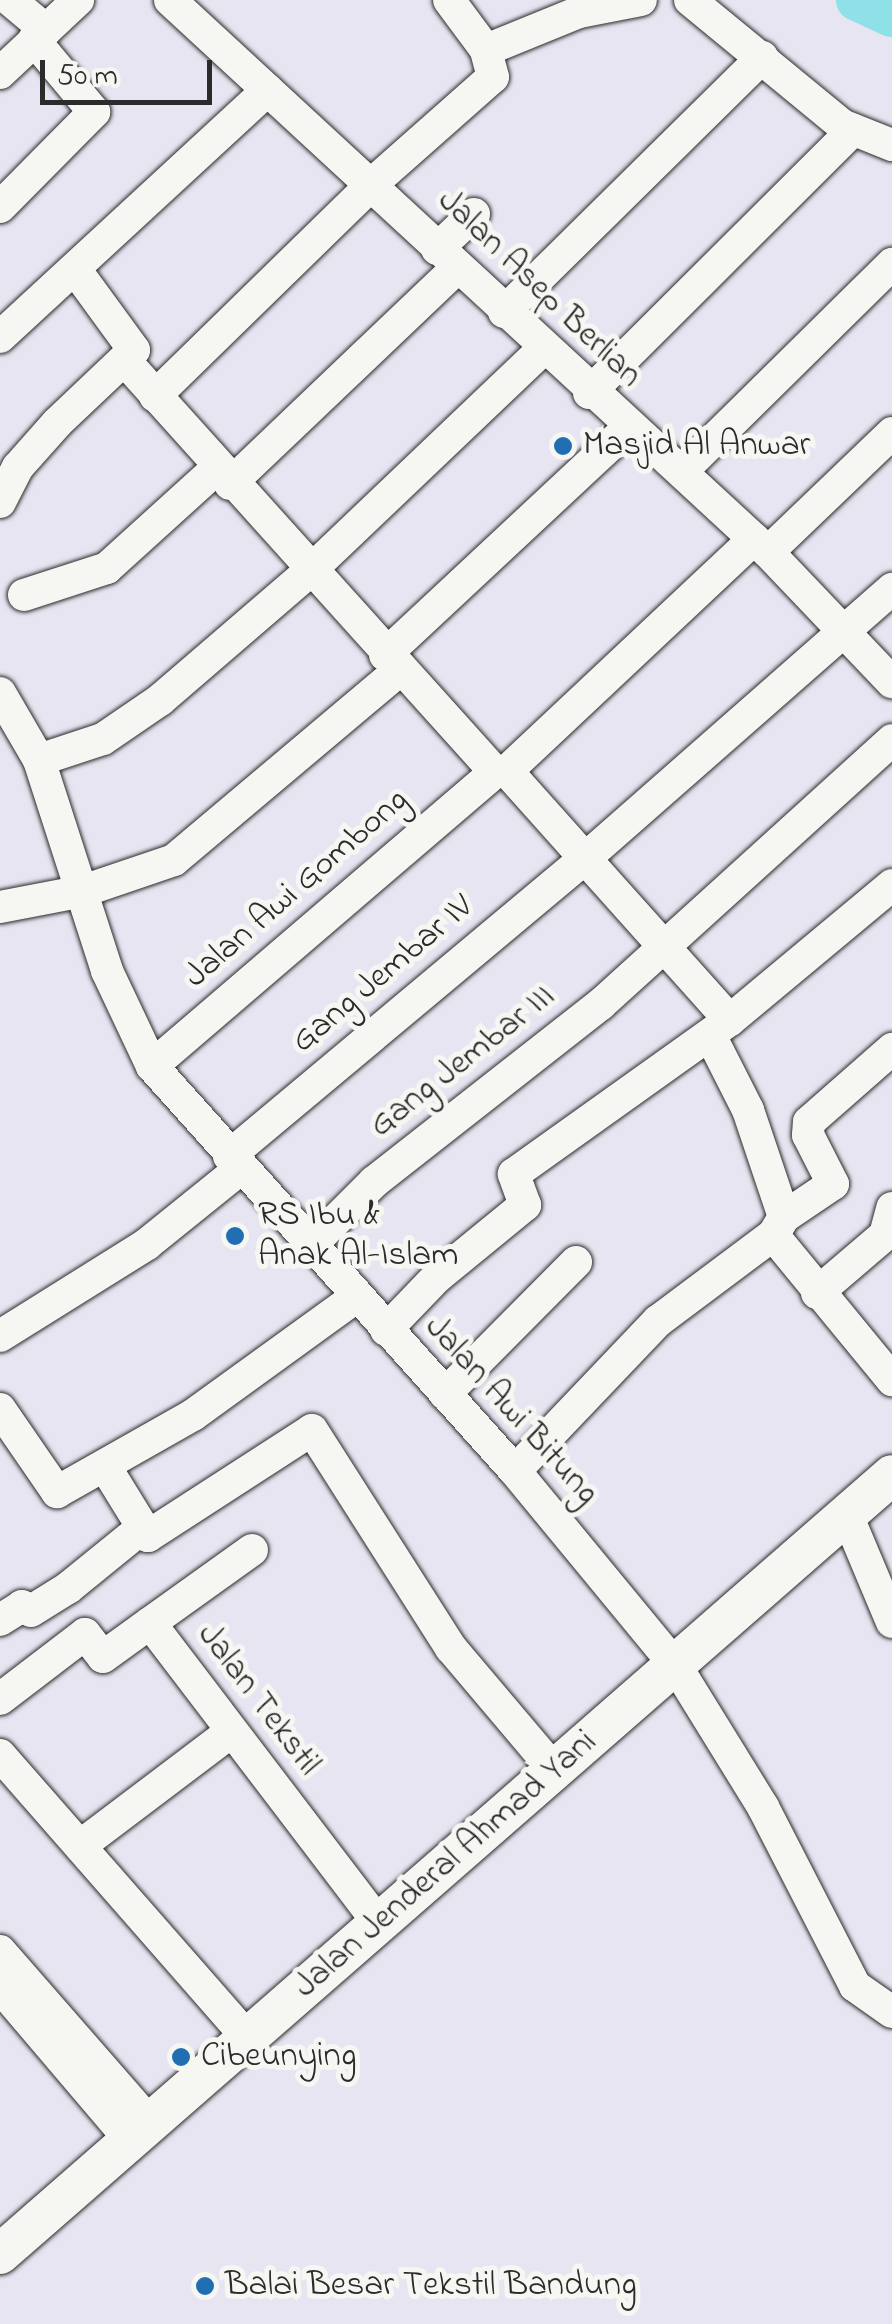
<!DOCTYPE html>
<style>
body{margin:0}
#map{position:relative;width:892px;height:2324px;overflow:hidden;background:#e7e5f1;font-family:"Indie Flower",sans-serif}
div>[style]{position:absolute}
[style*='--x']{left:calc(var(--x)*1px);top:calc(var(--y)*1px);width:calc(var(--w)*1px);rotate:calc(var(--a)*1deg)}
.river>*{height:42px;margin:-21px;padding:0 21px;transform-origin:21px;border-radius:21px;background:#8fe1e7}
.roads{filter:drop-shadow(0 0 2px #2b2b2b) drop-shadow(0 0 2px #2b2b2b)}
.minor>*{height:32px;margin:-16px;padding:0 16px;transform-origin:16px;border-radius:16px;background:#f6f6f2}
.major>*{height:40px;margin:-20px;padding:0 20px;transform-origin:20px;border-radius:20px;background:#f6f6f2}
.dots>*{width:28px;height:28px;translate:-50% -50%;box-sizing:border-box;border:5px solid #f6f6f2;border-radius:50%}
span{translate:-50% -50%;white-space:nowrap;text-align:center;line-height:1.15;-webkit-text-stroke:10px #f6f6f2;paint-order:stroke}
.street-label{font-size:35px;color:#2b2b2b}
.poi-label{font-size:35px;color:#2b2b2b}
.left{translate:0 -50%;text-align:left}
.scale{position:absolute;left:40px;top:60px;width:172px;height:45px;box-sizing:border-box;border:5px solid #2b2b2b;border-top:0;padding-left:12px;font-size:30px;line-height:35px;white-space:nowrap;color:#2b2b2b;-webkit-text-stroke:8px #f6f6f2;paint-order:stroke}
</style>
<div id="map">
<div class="river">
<div style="--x:857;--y:0;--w:38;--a:25"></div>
</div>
<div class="roads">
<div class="minor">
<div style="--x:10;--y:0;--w:47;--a:39.8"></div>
<div style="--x:170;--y:0;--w:814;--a:42.71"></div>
<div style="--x:768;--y:552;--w:180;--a:46.4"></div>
<div style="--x:690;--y:0;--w:197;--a:39.4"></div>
<div style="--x:842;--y:125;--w:54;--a:21.8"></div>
<div style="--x:486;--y:50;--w:100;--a:-22.2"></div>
<div style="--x:579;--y:12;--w:63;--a:-11"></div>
<div style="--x:0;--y:73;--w:107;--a:-43.1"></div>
<div style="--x:0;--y:207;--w:134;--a:-45.3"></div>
<div style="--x:94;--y:112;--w:94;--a:-129.8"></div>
<div style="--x:437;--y:249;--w:51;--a:-43.4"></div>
<div style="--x:504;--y:312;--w:363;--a:-44.6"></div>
<div style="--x:0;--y:337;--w:364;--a:-42.7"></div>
<div style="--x:127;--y:363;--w:550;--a:48.02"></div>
<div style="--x:589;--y:393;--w:373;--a:-44.9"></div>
<div style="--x:155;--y:396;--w:305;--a:-44.3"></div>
<div style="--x:373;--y:183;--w:160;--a:-41.5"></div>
<div style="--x:493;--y:77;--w:28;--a:-105"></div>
<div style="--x:486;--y:50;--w:62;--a:-126.5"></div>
<div style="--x:682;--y:471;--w:295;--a:-44.6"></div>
<div style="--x:230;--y:484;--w:313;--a:-43.6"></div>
<div style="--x:0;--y:502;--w:39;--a:-63"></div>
<div style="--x:18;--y:467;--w:59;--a:-48.4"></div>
<div style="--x:57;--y:423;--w:106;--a:-43.5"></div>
<div style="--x:134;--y:350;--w:100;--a:-126.1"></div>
<div style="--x:768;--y:552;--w:172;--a:-43.8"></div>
<div style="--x:24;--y:595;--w:87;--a:-18"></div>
<div style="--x:107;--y:568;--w:147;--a:-42.2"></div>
<div style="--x:385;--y:655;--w:331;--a:-43"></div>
<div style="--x:0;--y:693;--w:78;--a:59.8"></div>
<div style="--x:39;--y:760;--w:222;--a:72.1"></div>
<div style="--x:107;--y:971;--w:105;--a:64.7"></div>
<div style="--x:152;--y:1066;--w:544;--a:48.13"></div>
<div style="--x:515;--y:1471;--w:253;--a:50.5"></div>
<div style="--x:676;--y:1666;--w:166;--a:58.3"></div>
<div style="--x:763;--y:1807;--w:201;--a:62.8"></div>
<div style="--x:855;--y:1986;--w:45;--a:35.1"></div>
<div style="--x:39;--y:760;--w:67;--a:-18.2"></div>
<div style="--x:103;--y:739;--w:69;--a:-34.4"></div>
<div style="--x:160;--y:700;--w:199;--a:-40.7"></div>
<div style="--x:311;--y:570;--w:320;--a:-43.6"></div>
<div style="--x:507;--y:771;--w:334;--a:48.2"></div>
<div style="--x:0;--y:907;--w:85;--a:-10.9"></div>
<div style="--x:83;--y:891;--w:96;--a:-18.8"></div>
<div style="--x:174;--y:860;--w:295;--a:-40.1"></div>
<div style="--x:710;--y:1035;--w:84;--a:63.1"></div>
<div style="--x:748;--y:1110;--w:113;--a:71.4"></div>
<div style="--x:784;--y:1217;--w:21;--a:121"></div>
<div style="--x:773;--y:1235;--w:188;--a:50.6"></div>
<div style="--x:152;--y:1066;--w:452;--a:-40.6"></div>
<div style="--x:495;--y:772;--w:12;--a:-5"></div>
<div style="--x:507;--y:771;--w:339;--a:-43.2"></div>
<div style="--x:229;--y:1156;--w:468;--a:-39.9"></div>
<div style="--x:588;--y:856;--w:405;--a:-41.3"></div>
<div style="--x:784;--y:1217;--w:59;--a:-34"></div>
<div style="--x:833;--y:1184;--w:55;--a:-117"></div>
<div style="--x:808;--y:1135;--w:13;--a:-86"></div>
<div style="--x:809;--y:1122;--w:111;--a:-41.3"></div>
<div style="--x:310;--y:1246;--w:91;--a:-45"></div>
<div style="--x:374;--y:1182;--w:288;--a:-38.1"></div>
<div style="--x:601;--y:1004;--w:393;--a:-42.2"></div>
<div style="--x:817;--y:1293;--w:89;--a:-40.5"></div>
<div style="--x:885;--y:1235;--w:28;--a:-75"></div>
<div style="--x:386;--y:1330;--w:74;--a:-46.1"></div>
<div style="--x:437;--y:1277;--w:114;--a:-39.3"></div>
<div style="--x:525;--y:1205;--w:33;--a:-110"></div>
<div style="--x:514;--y:1174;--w:265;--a:-35.5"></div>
<div style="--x:730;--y:1020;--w:211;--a:-39.8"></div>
<div style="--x:0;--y:1336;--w:173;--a:-32"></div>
<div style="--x:147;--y:1244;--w:119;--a:-38.9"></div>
<div style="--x:445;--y:1394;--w:186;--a:-45.2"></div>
<div style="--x:0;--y:1409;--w:101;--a:55.5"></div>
<div style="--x:57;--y:1492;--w:156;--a:-29.5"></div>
<div style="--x:193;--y:1415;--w:201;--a:-35.9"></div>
<div style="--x:106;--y:1468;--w:80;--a:58.3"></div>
<div style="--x:148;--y:1536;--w:195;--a:-32.9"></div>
<div style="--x:312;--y:1430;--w:259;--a:57.5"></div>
<div style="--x:451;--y:1648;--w:161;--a:49.8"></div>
<div style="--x:515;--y:1471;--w:207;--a:-46.4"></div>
<div style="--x:658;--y:1321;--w:144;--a:-36.8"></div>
<div style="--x:847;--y:1515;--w:116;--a:67.2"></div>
<div style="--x:252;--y:1550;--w:125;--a:144.4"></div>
<div style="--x:150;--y:1623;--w:378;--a:52.7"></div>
<div style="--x:0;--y:1620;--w:26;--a:-32"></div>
<div style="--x:22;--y:1606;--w:10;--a:29"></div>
<div style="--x:31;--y:1611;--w:44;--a:-31.9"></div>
<div style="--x:68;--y:1588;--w:97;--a:-39.1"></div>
<div style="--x:0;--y:1699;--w:107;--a:-37.4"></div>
<div style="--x:85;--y:1634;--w:29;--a:52"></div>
<div style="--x:103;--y:1657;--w:58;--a:-35.9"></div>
<div style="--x:0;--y:1755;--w:376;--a:48.8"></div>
<div style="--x:80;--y:1846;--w:189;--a:-37.1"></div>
<div style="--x:0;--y:1951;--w:230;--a:48.9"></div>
<div style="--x:0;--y:1987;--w:202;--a:49.6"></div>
</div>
<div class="major">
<div style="--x:0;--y:2254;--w:1184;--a:-41.13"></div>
</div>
</div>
<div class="dots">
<div style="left:563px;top:446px;background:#1f6fb2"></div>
<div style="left:235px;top:1236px;background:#1f6fb2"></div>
<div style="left:181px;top:2057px;background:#1f6fb2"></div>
<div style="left:205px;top:2286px;background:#1f6fb2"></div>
</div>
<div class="street-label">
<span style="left:539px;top:289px;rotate:44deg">Jalan Asep Berlian</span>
<span style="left:297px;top:889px;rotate:-41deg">Jalan Awi Gombong</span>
<span style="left:383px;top:975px;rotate:-40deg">Gang Jembar IV</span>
<span style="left:463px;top:1062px;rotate:-38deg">Gang Jembar III</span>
<span style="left:511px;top:1411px;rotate:48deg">Jalan Awi Bitung</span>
<span style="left:258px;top:1700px;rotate:53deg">Jalan Tekstil</span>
<span style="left:446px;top:1865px;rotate:-41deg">Jalan Jenderal Ahmad Yani</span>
</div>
<div class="poi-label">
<span class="left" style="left:583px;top:446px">Masjid Al Anwar</span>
<span class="left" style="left:258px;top:1236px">RS Ibu &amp;<br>Anak Al-Islam</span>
<span class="left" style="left:201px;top:2057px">Cibeunying</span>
<span class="left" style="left:225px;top:2286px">Balai Besar Tekstil Bandung</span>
</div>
<div class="scale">50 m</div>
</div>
